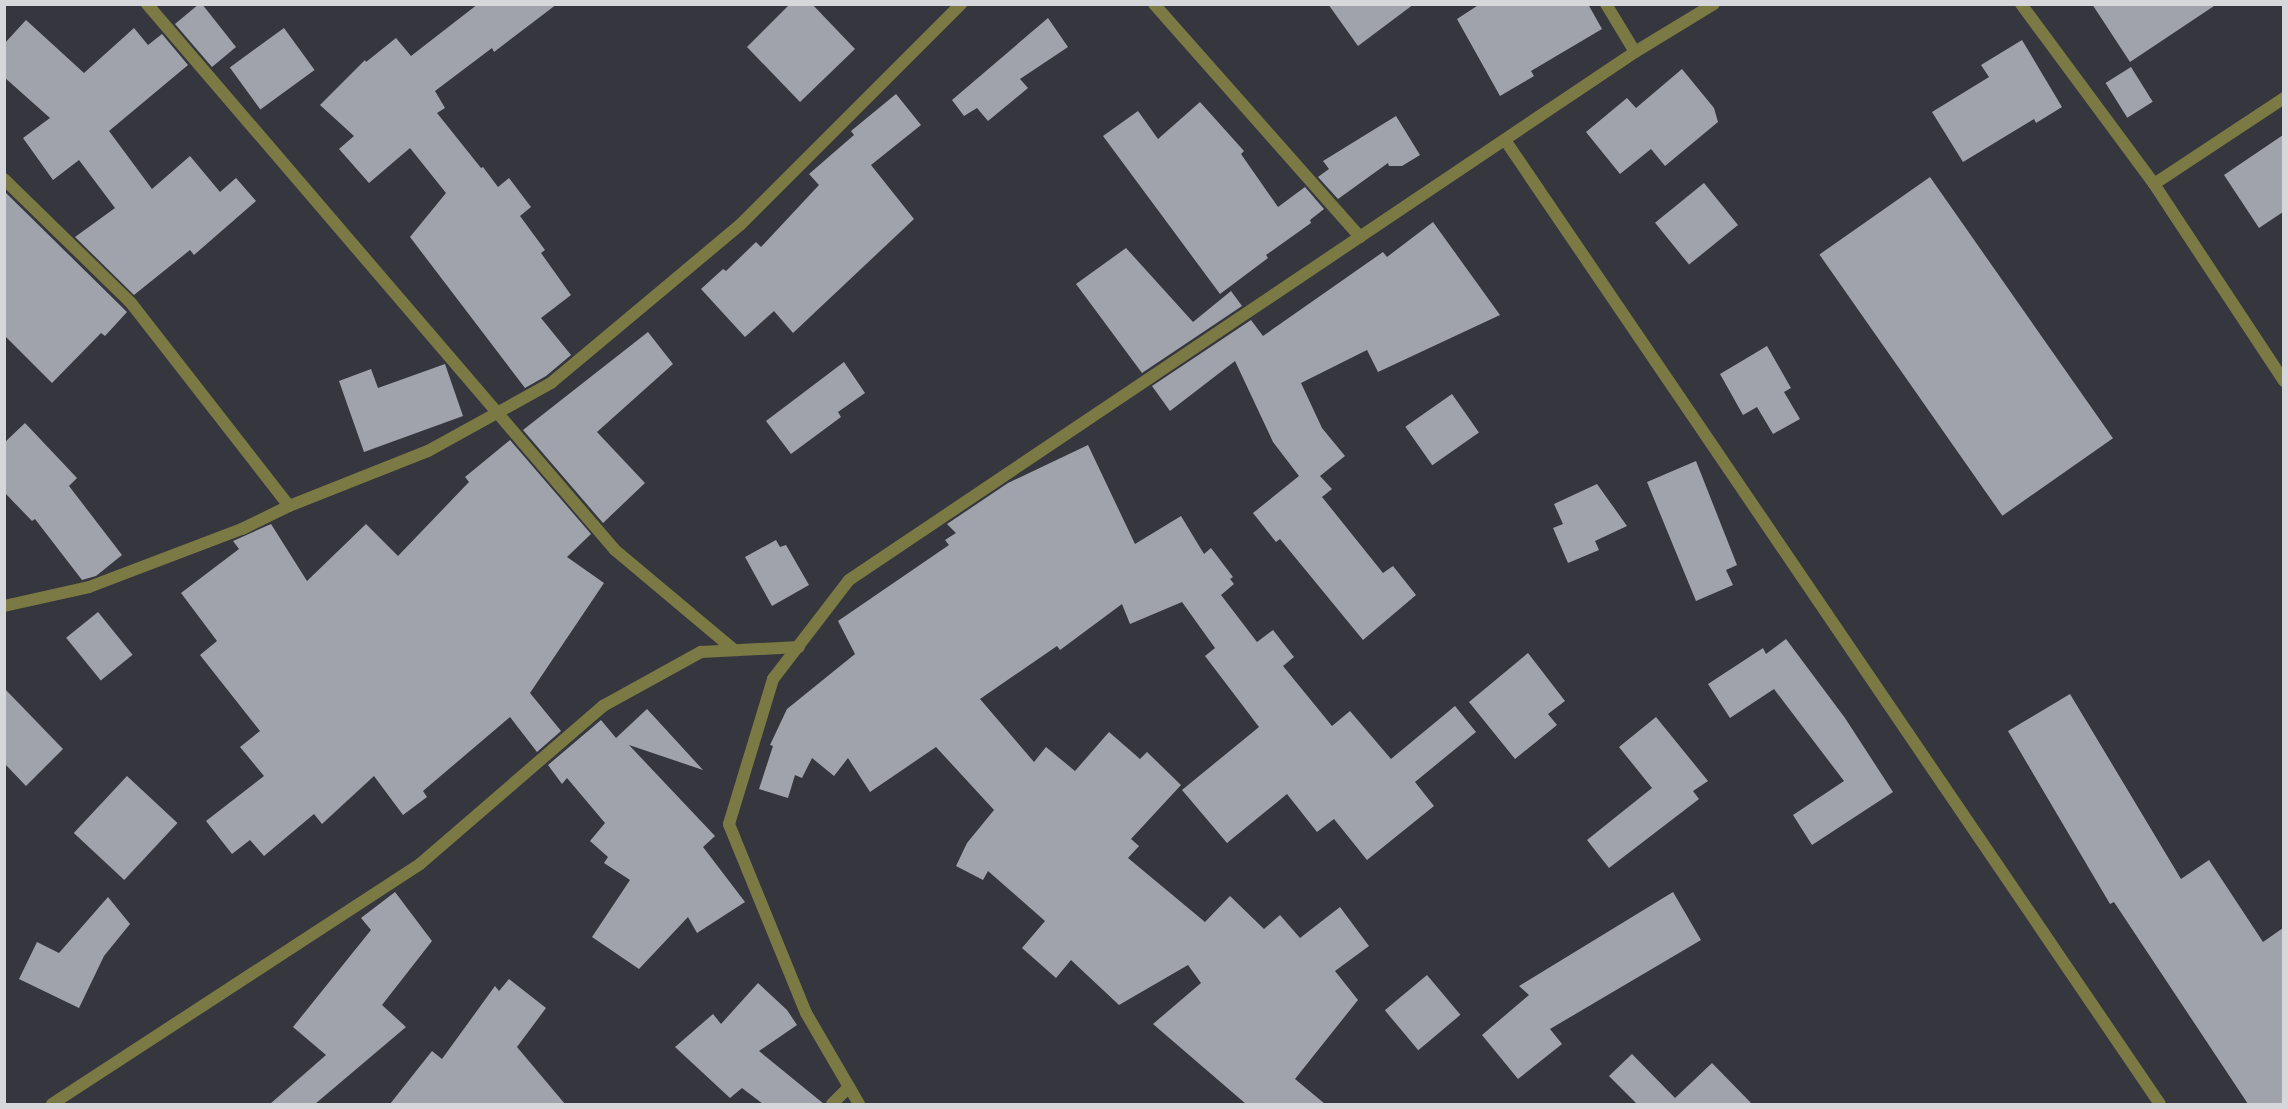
<!DOCTYPE html>
<html>
<head>
<meta charset="utf-8">
<style>
  body { margin:0 }
  #map { position:relative; width:2288px; height:1109px; overflow:hidden; background:#36373e; font-family:Commissioner,sans-serif }
  div>[style] { position:absolute }
  .building>* { inset:0; background:#a0a3ab; transform-origin:0 0 }
  .service>* { height:12px; margin:-6px; padding:0 6px; transform-origin:6px; border-radius:6px; background:#7c7a44 }
  .minor>* { height:12px; margin:-6px; padding:0 6px; transform-origin:6px; border-radius:6px; background:#7c7a44 }
  span { translate:-50% -50%; white-space:nowrap; text-align:center; line-height:1.15; -webkit-text-stroke:6px #1e1f22; paint-order:stroke }
  .frame { position:absolute; inset:0; border:6px solid #d6d7db; pointer-events:none }
</style>
</head>
<body>
<div id="map">
  <div class="building">
    <i style="clip-path:polygon(199px 4px,202px 4px,236px 47px,212px 67px,175px 24px)"></i>
    <i style="clip-path:polygon(478px 4px,557px 4px,494px 52px,492px 48px,435px 91px,445px 108px,437px 113px,481px 168px,483px 167px,498px 187px,509px 178px,531px 207px,520px 216px,545px 250px,541px 253px,571px 295px,541px 318px,571px 355px,546px 376px,525px 388px,410px 237px,446px 193px,410px 148px,369px 183px,339px 149px,354px 136px,320px 105px,365px 60px,366px 62px,396px 38px,411px 56px)"></i>
    <i style="clip-path:polygon(790px 4px,812px 4px,855px 49px,800px 102px,747px 47px)"></i>
    <i style="clip-path:polygon(1328px 4px,1414px 4px,1358px 46px)"></i>
    <i style="clip-path:polygon(1480px 4px,1588px 4px,1602px 29px,1531px 71px,1534px 76px,1500px 96px,1457px 19px)"></i>
    <i style="clip-path:polygon(2092px 4px,2217px 4px,2130px 62px)"></i>
    <i style="clip-path:polygon(1048px 18px,1068px 47px,1020px 79px,1028px 88px,988px 121px,977px 108px,964px 116px,952px 100px)"></i>
    <i style="clip-path:polygon(26px 20px,84px 73px,134px 28px,148px 45px,162px 34px,188px 65px,109px 131px,152px 189px,190px 156px,220px 192px,236px 178px,256px 201px,194px 255px,190px 250px,134px 295px,75px 237px,115px 208px,79px 160px,53px 180px,23px 138px,50px 118px,4px 77px,4px 44px)"></i>
    <i style="left:284px;top:28px;width:52px;height:67px;rotate:54deg"></i>
    <i style="clip-path:polygon(2022px 40px,2062px 107px,2036px 123px,2034px 119px,1963px 162px,1932px 112px,1989px 77px,1981px 65px)"></i>
    <i style="left:2131px;top:67px;width:41px;height:30px;rotate:58deg"></i>
    <i style="clip-path:polygon(1682px 69px,1714px 108px,1718px 122px,1665px 166px,1651px 149px,1620px 174px,1586px 132px,1627px 98px,1636px 108px)"></i>
    <i style="clip-path:polygon(896px 94px,921px 125px,871px 165px,914px 219px,793px 333px,774px 311px,745px 337px,701px 289px,723px 269px,726px 271px,756px 242px,761px 247px,819px 185px,809px 174px,854px 135px,851px 131px)"></i>
    <i style="clip-path:polygon(1200px 102px,1244px 151px,1241px 154px,1278px 207px,1305px 187px,1324px 209px,1310px 220px,1311px 223px,1266px 255px,1268px 258px,1220px 294px,1103px 136px,1138px 111px,1158px 139px)"></i>
    <i style="clip-path:polygon(1396px 116px,1420px 155px,1402px 166px,1389px 166px,1388px 163px,1338px 199px,1318px 177px,1329px 169px,1323px 161px)"></i>
    <i style="clip-path:polygon(2283px 135px,2283px 212px,2259px 228px,2224px 175px)"></i>
    <i style="left:1930px;top:177px;width:319px;height:135px;rotate:55deg"></i>
    <i style="left:1704px;top:183px;width:54px;height:63px;rotate:51deg"></i>
    <i style="clip-path:polygon(4px 191px,127px 312px,105px 336px,101px 333px,52px 383px,4px 335px)"></i>
    <i style="clip-path:polygon(1433px 222px,1500px 315px,1378px 372px,1367px 350px,1301px 383px,1322px 428px,1345px 456px,1320px 476px,1332px 489px,1322px 497px,1383px 573px,1393px 566px,1416px 595px,1363px 640px,1280px 539px,1276px 542px,1253px 513px,1299px 476px,1273px 442px,1235px 361px,1170px 411px,1152px 386px,1251px 320px,1263px 336px,1383px 252px,1387px 257px)"></i>
    <i style="clip-path:polygon(1126px 248px,1193px 322px,1231px 291px,1242px 306px,1142px 373px,1076px 284px)"></i>
    <i style="clip-path:polygon(648px 332px,673px 364px,597px 432px,645px 483px,603px 523px,523px 430px)"></i>
    <i style="clip-path:polygon(1767px 346px,1791px 388px,1784px 392px,1800px 419px,1773px 434px,1757px 407px,1743px 415px,1720px 374px)"></i>
    <i style="clip-path:polygon(844px 362px,865px 393px,838px 412px,841px 417px,791px 454px,766px 421px)"></i>
    <i style="clip-path:polygon(445px 364px,463px 416px,364px 452px,339px 381px,371px 369px,378px 388px)"></i>
    <i style="left:1452px;top:394px;width:47px;height:57px;rotate:55deg"></i>
    <i style="clip-path:polygon(25px 423px,77px 478px,69px 486px,122px 555px,96px 576px,82px 580px,35px 519px,32px 521px,4px 492px,4px 443px)"></i>
    <i style="clip-path:polygon(510px 440px,591px 534px,567px 557px,604px 583px,530px 693px,561px 731px,537px 752px,510px 717px,423px 791px,427px 797px,403px 815px,374px 776px,322px 824px,314px 814px,264px 856px,250px 840px,232px 854px,206px 821px,264px 776px,240px 747px,260px 731px,200px 655px,217px 641px,181px 593px,239px 549px,233px 541px,271px 524px,307px 581px,366px 524px,398px 556px,469px 482px,465px 477px)"></i>
    <i style="clip-path:polygon(1088px 445px,1135px 544px,1181px 516px,1204px 554px,1211px 548px,1233px 577px,1230px 579px,1234px 584px,1221px 595px,1257px 642px,1273px 630px,1294px 657px,1283px 666px,1332px 726px,1350px 711px,1391px 759px,1455px 706px,1476px 732px,1415px 782px,1434px 806px,1367px 860px,1334px 819px,1317px 832px,1287px 794px,1227px 843px,1182px 790px,1259px 727px,1205px 656px,1215px 648px,1182px 602px,1130px 624px,1122px 604px,1060px 650px,1057px 646px,980px 699px,1034px 762px,1046px 747px,1075px 771px,1109px 732px,1140px 759px,1147px 752px,1181px 785px,1131px 839px,1139px 846px,1128px 858px,1205px 922px,1230px 896px,1264px 929px,1280px 915px,1300px 938px,1340px 907px,1369px 946px,1335px 971px,1358px 1000px,1295px 1079px,1325px 1104px,1246px 1104px,1153px 1024px,1201px 983px,1188px 965px,1119px 1005px,1071px 960px,1056px 978px,1022px 948px,1045px 921px,988px 871px,983px 880px,956px 866px,967px 843px,994px 810px,936px 747px,870px 792px,848px 758px,834px 776px,812px 758px,802px 778px,795px 775px,788px 798px,759px 789px,773px 746px,770px 745px,787px 709px,855px 654px,838px 621px,949px 545px,945px 540px,956px 533px,947px 524px,1008px 483px)"></i>
    <i style="clip-path:polygon(1696px 461px,1737px 565px,1726px 570px,1733px 585px,1696px 601px,1647px 482px)"></i>
    <i style="clip-path:polygon(1597px 484px,1627px 526px,1595px 541px,1599px 550px,1568px 563px,1553px 528px,1563px 524px,1554px 504px)"></i>
    <i style="clip-path:polygon(776px 540px,780px 547px,786px 545px,809px 585px,772px 606px,745px 557px)"></i>
    <i style="left:98px;top:612px;width:55px;height:41px;rotate:51deg"></i>
    <i style="clip-path:polygon(1786px 639px,1845px 718px,1893px 792px,1812px 845px,1793px 815px,1844px 781px,1774px 689px,1730px 718px,1708px 684px,1763px 648px,1766px 654px)"></i>
    <i style="clip-path:polygon(1528px 653px,1565px 701px,1548px 714px,1557px 725px,1515px 759px,1469px 702px)"></i>
    <i style="clip-path:polygon(4px 688px,63px 749px,26px 786px,4px 763px)"></i>
    <i style="clip-path:polygon(2070px 694px,2181px 879px,2209px 860px,2263px 942px,2283px 928px,2283px 1104px,2248px 1104px,2114px 902px,2110px 904px,2008px 731px)"></i>
    <i style="clip-path:polygon(647px 709px,703px 770px,629px 745px,715px 836px,703px 847px,745px 902px,697px 933px,688px 917px,639px 969px,592px 937px,630px 880px,604px 863px,608px 857px,590px 841px,605px 823px,567px 778px,562px 784px,548px 765px,601px 720px,616px 738px)"></i>
    <i style="clip-path:polygon(1656px 717px,1708px 781px,1693px 791px,1699px 799px,1609px 868px,1587px 840px,1652px 788px,1619px 747px)"></i>
    <i style="left:127px;top:776px;width:69px;height:78px;rotate:43deg"></i>
    <i style="clip-path:polygon(395px 892px,432px 941px,382px 1005px,406px 1027px,315px 1104px,270px 1104px,326px 1055px,293px 1027px,371px 930px,361px 918px)"></i>
    <i style="clip-path:polygon(1673px 892px,1701px 940px,1550px 1029px,1562px 1044px,1518px 1079px,1482px 1035px,1529px 995px,1519px 986px)"></i>
    <i style="clip-path:polygon(108px 897px,130px 924px,104px 956px,79px 1008px,19px 979px,37px 942px,59px 953px)"></i>
    <i style="left:1427px;top:975px;width:52px;height:55px;rotate:50deg"></i>
    <i style="clip-path:polygon(509px 979px,546px 1008px,517px 1047px,565px 1104px,390px 1104px,432px 1051px,442px 1059px,495px 986px,499px 991px)"></i>
    <i style="clip-path:polygon(758px 983px,787px 1010px,797px 1025px,759px 1051px,824px 1104px,763px 1104px,742px 1088px,730px 1098px,675px 1047px,713px 1014px,721px 1024px)"></i>
    <i style="clip-path:polygon(1632px 1054px,1675px 1098px,1712px 1063px,1752px 1104px,1637px 1104px,1609px 1076px)"></i>
  </div>
  <div class="service">
    <i style="left:2021px;top:4px;width:224px;rotate:53.5deg"></i>
    <i style="left:2154px;top:184px;width:236px;rotate:56.6deg"></i>
    <i style="left:2154px;top:184px;width:156px;rotate:-33.5deg"></i>
  </div>
  <div class="minor">
    <i style="left:147px;top:4px;width:719px;rotate:49.4deg"></i>
    <i style="left:615px;top:550px;width:155px;rotate:40deg"></i>
    <i style="left:1154px;top:4px;width:311px;rotate:48.5deg"></i>
    <i style="left:1606px;top:4px;width:56px;rotate:58.9deg"></i>
    <i style="left:1505px;top:140px;width:1165px;rotate:55.81deg"></i>
    <i style="left:4px;top:179px;width:177px;rotate:44.3deg"></i>
    <i style="left:131px;top:303px;width:257px;rotate:52.1deg"></i>
    <i style="left:4px;top:606px;width:87px;rotate:-12.6deg"></i>
    <i style="left:89px;top:587px;width:164px;rotate:-20.8deg"></i>
    <i style="left:242px;top:529px;width:52px;rotate:-26.1deg"></i>
    <i style="left:289px;top:506px;width:149px;rotate:-21.6deg"></i>
    <i style="left:428px;top:451px;width:141px;rotate:-28.9deg"></i>
    <i style="left:551px;top:383px;width:246px;rotate:-39.9deg"></i>
    <i style="left:740px;top:225px;width:313px;rotate:-45deg"></i>
    <i style="left:52px;top:1104px;width:439px;rotate:-33.1deg"></i>
    <i style="left:420px;top:864px;width:242px;rotate:-40.8deg"></i>
    <i style="left:603px;top:706px;width:112px;rotate:-28.9deg"></i>
    <i style="left:701px;top:652px;width:98px;rotate:-2.9deg"></i>
    <i style="left:832px;top:1104px;width:24px;rotate:-45deg"></i>
    <i style="left:859px;top:1104px;width:105px;rotate:-120.2deg"></i>
    <i style="left:806px;top:1013px;width:204px;rotate:-112.2deg"></i>
    <i style="left:729px;top:824px;width:152px;rotate:-73.1deg"></i>
    <i style="left:773px;top:679px;width:125px;rotate:-52.5deg"></i>
    <i style="left:849px;top:580px;width:947px;rotate:-33.89deg"></i>
    <i style="left:1635px;top:52px;width:92px;rotate:-31.3deg"></i>
  </div>
  <div class="frame"></div>
</div>
</body>
</html>
